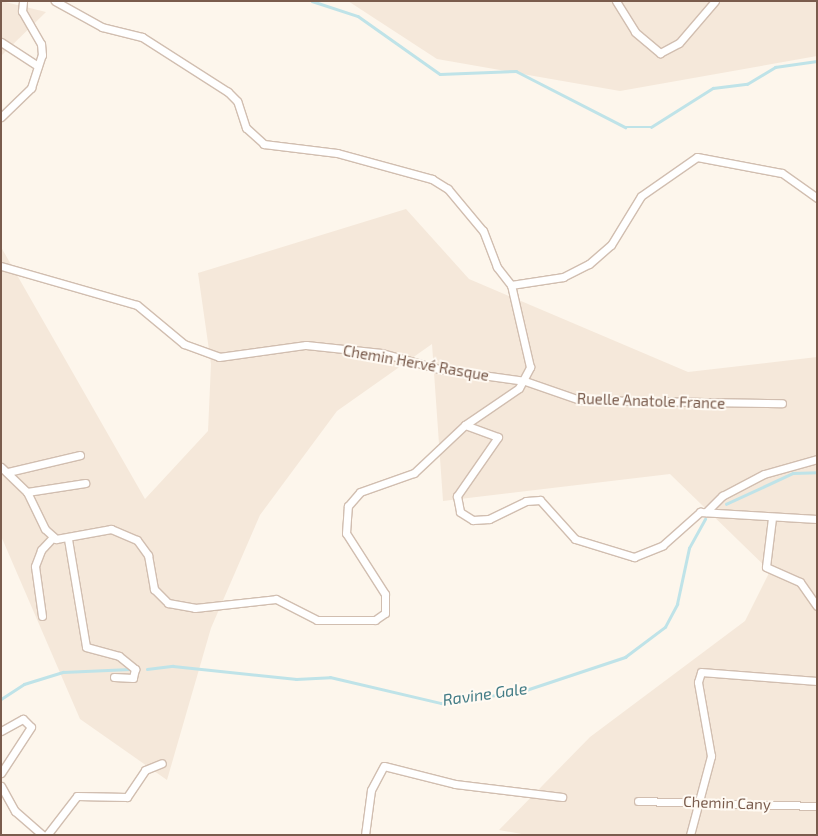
<!DOCTYPE html>
<html>
<head>
<meta charset="utf-8">
<style>
  body { margin:0 }
  #map { position:relative; width:818px; height:836px; overflow:hidden; background:#fdf6ec; font-family:"Exo 2",sans-serif }
  div>[style] { position:absolute }
  .residential>* { inset:0; background:#f5e8da }
  .stream>* { height:2.5px; margin:-1.25px; padding:0 1.25px; transform-origin:1.25px; border-radius:1.25px; background:#bfe3e8 }
  .roads { filter:drop-shadow(1px 0 #d1beb0) drop-shadow(-1px 0 #d1beb0) drop-shadow(0 1px #d1beb0) drop-shadow(0 -1px #d1beb0) }
  .minor>* { height:7px; margin:-3.5px; padding:0 3.5px; transform-origin:3.5px; border-radius:3.5px; background:#fff }
  span { translate:-50% -50%; white-space:nowrap; text-align:center; line-height:1.15; -webkit-text-stroke:4px #fffaf3; paint-order:stroke }
  .street-label { font-size:15px; color:#7a5c4d }
  .water-label { font-size:16px; color:#437c86; font-style:italic }
  .frame { position:absolute; inset:0; border:2px solid #7a5c4d; pointer-events:none }
</style>
</head>
<body>
<div id="map">
  <div class="residential">
    <i style="clip-path:polygon(1px 1px,46px 12px,1px 56px)"></i>
    <i style="clip-path:polygon(348px 1px,817px 1px,817px 56px,620px 91px,437px 59px)"></i>
    <i style="clip-path:polygon(406px 209px,469px 279px,688px 372px,817px 357px,817px 835px,527px 835px,499px 830px,590px 737px,745px 621px,770px 571px,670px 474px,443px 501px,432px 344px,337px 411px,260px 515px,211px 628px,167px 780px,80px 719px,1px 536px,1px 247px,145px 499px,208px 431px,211px 364px,198px 273px)"></i>
  </div>
  <div class="stream">
    <i style="left:312px;top:1px;width:48px;rotate:18.1deg"></i>
    <i style="left:358px;top:16px;width:100px;rotate:35.3deg"></i>
    <i style="left:440px;top:74px;width:76px;rotate:-2.3deg"></i>
    <i style="left:516px;top:71px;width:123px;rotate:27.2deg"></i>
    <i style="left:625px;top:127px;width:26px"></i>
    <i style="left:651px;top:127px;width:73px;rotate:-32.2deg"></i>
    <i style="left:713px;top:88px;width:34px;rotate:-7deg"></i>
    <i style="left:747px;top:84px;width:33px;rotate:-31deg"></i>
    <i style="left:775px;top:67px;width:42px;rotate:-8.1deg"></i>
    <i style="left:726px;top:504px;width:74px;rotate:-24.8deg"></i>
    <i style="left:793px;top:473px;width:24px;rotate:-2deg"></i>
    <i style="left:147px;top:669px;width:26px;rotate:-7deg"></i>
    <i style="left:173px;top:666px;width:124px;rotate:6deg"></i>
    <i style="left:296px;top:679px;width:34px;rotate:-3deg"></i>
    <i style="left:330px;top:677px;width:114px;rotate:13.2deg"></i>
    <i style="left:441px;top:703px;width:83px;rotate:-8.3deg"></i>
    <i style="left:523px;top:691px;width:108px;rotate:-18.4deg"></i>
    <i style="left:625px;top:657px;width:50px;rotate:-36.9deg"></i>
    <i style="left:665px;top:627px;width:26px;rotate:-62deg"></i>
    <i style="left:677px;top:604px;width:57px;rotate:-77.9deg"></i>
    <i style="left:689px;top:548px;width:33px;rotate:-61deg"></i>
    <i style="left:1px;top:699px;width:27px;rotate:-33deg"></i>
    <i style="left:24px;top:684px;width:41px;rotate:-17.1deg"></i>
    <i style="left:63px;top:672px;width:67px;rotate:-2.6deg"></i>
  </div>
  <div class="roads">
    <div class="minor">
      <i style="left:616px;top:1px;width:36px;rotate:58deg"></i>
      <i style="left:635px;top:32px;width:33px;rotate:40deg"></i>
      <i style="left:660px;top:53px;width:21px;rotate:-28deg"></i>
      <i style="left:679px;top:43px;width:55px;rotate:-49.4deg"></i>
      <i style="left:1px;top:42px;width:44px;rotate:33deg"></i>
      <i style="left:1px;top:117px;width:42px;rotate:-44deg"></i>
      <i style="left:31px;top:88px;width:35px;rotate:-72deg"></i>
      <i style="left:42px;top:55px;width:11px;rotate:-95deg"></i>
      <i style="left:41px;top:44px;width:38px;rotate:-120deg"></i>
      <i style="left:22px;top:11px;width:10px;rotate:-84deg"></i>
      <i style="left:1px;top:266px;width:141px;rotate:16deg"></i>
      <i style="left:137px;top:305px;width:61px;rotate:39.7deg"></i>
      <i style="left:184px;top:344px;width:37px;rotate:20deg"></i>
      <i style="left:219px;top:357px;width:88px;rotate:-7.9deg"></i>
      <i style="left:306px;top:345px;width:76px;rotate:6deg"></i>
      <i style="left:382px;top:353px;width:59px;rotate:15.7deg"></i>
      <i style="left:439px;top:369px;width:87px;rotate:7.9deg"></i>
      <i style="left:525px;top:381px;width:58px;rotate:19.1deg"></i>
      <i style="left:580px;top:400px;width:202px;rotate:0.9deg"></i>
      <i style="left:511px;top:285px;width:53px;rotate:-8.7deg"></i>
      <i style="left:563px;top:277px;width:29px;rotate:-27deg"></i>
      <i style="left:589px;top:264px;width:29px;rotate:-41deg"></i>
      <i style="left:611px;top:245px;width:57px;rotate:-58.5deg"></i>
      <i style="left:641px;top:196px;width:68px;rotate:-34.9deg"></i>
      <i style="left:697px;top:157px;width:86px;rotate:10.7deg"></i>
      <i style="left:782px;top:173px;width:43px;rotate:35.5deg"></i>
      <i style="left:465px;top:425px;width:35px;rotate:20deg"></i>
      <i style="left:498px;top:437px;width:72px;rotate:124.8deg"></i>
      <i style="left:457px;top:496px;width:16px;rotate:79deg"></i>
      <i style="left:460px;top:512px;width:15px;rotate:32deg"></i>
      <i style="left:473px;top:520px;width:16px;rotate:-4deg"></i>
      <i style="left:489px;top:519px;width:41px;rotate:-25.9deg"></i>
      <i style="left:526px;top:501px;width:14px;rotate:-4deg"></i>
      <i style="left:540px;top:500px;width:52px;rotate:48.1deg"></i>
      <i style="left:575px;top:539px;width:62px;rotate:17deg"></i>
      <i style="left:634px;top:557px;width:31px;rotate:-22deg"></i>
      <i style="left:663px;top:545px;width:50px;rotate:-41.7deg"></i>
      <i style="left:700px;top:512px;width:117px;rotate:3.4deg"></i>
      <i style="left:1px;top:467px;width:36px;rotate:44deg"></i>
      <i style="left:27px;top:492px;width:41px;rotate:64.1deg"></i>
      <i style="left:45px;top:529px;width:15px;rotate:42deg"></i>
      <i style="left:56px;top:539px;width:56px;rotate:-10.3deg"></i>
      <i style="left:111px;top:529px;width:28px;rotate:23deg"></i>
      <i style="left:137px;top:540px;width:19px;rotate:54deg"></i>
      <i style="left:148px;top:555px;width:35px;rotate:80deg"></i>
      <i style="left:154px;top:589px;width:20px;rotate:45deg"></i>
      <i style="left:168px;top:603px;width:27px;rotate:10deg"></i>
      <i style="left:195px;top:608px;width:81px;rotate:-6.3deg"></i>
      <i style="left:276px;top:599px;width:46px;rotate:27.1deg"></i>
      <i style="left:317px;top:620px;width:58px"></i>
      <i style="left:375px;top:620px;width:12px;rotate:-35deg"></i>
      <i style="left:385px;top:613px;width:19px;rotate:-90deg"></i>
      <i style="left:385px;top:594px;width:72px;rotate:-122.6deg"></i>
      <i style="left:346px;top:533px;width:27px;rotate:-86deg"></i>
      <i style="left:348px;top:506px;width:18px;rotate:-49deg"></i>
      <i style="left:360px;top:492px;width:57px;rotate:-19.4deg"></i>
      <i style="left:414px;top:473px;width:70px;rotate:-43.3deg"></i>
      <i style="left:465px;top:425px;width:65px;rotate:-34.4deg"></i>
      <i style="left:519px;top:388px;width:24px;rotate:-62deg"></i>
      <i style="left:530px;top:367px;width:84px;rotate:-103deg"></i>
      <i style="left:511px;top:285px;width:23px;rotate:-128deg"></i>
      <i style="left:497px;top:267px;width:39px;rotate:-111deg"></i>
      <i style="left:483px;top:231px;width:55px;rotate:-129.8deg"></i>
      <i style="left:448px;top:189px;width:19px;rotate:-148deg"></i>
      <i style="left:432px;top:179px;width:98px;rotate:-164.7deg"></i>
      <i style="left:337px;top:153px;width:74px;rotate:-173deg"></i>
      <i style="left:264px;top:144px;width:24px;rotate:-138deg"></i>
      <i style="left:246px;top:128px;width:28px;rotate:-108deg"></i>
      <i style="left:237px;top:101px;width:13px;rotate:-135deg"></i>
      <i style="left:228px;top:92px;width:102px;rotate:-147.4deg"></i>
      <i style="left:142px;top:37px;width:41px;rotate:-166deg"></i>
      <i style="left:102px;top:27px;width:54px;rotate:-151deg"></i>
      <i style="left:8px;top:472px;width:74px;rotate:-13.3deg"></i>
      <i style="left:27px;top:492px;width:59px;rotate:-8.8deg"></i>
      <i style="left:706px;top:512px;width:23px;rotate:-45deg"></i>
      <i style="left:722px;top:496px;width:47px;rotate:-27.6deg"></i>
      <i style="left:764px;top:474px;width:55px;rotate:-15.8deg"></i>
      <i style="left:772px;top:518px;width:49px;rotate:97deg"></i>
      <i style="left:766px;top:567px;width:37px;rotate:24deg"></i>
      <i style="left:800px;top:582px;width:29px;rotate:55deg"></i>
      <i style="left:68px;top:539px;width:109px;rotate:80.5deg"></i>
      <i style="left:86px;top:647px;width:34px;rotate:15deg"></i>
      <i style="left:119px;top:656px;width:21px;rotate:39deg"></i>
      <i style="left:135px;top:669px;width:9px;rotate:103deg"></i>
      <i style="left:133px;top:678px;width:19px;rotate:-177deg"></i>
      <i style="left:42px;top:616px;width:50px;rotate:-98deg"></i>
      <i style="left:35px;top:566px;width:17px;rotate:-69deg"></i>
      <i style="left:41px;top:550px;width:18px;rotate:-47deg"></i>
      <i style="left:1px;top:731px;width:25px;rotate:-29deg"></i>
      <i style="left:23px;top:719px;width:11px;rotate:45deg"></i>
      <i style="left:31px;top:727px;width:55px;rotate:123.1deg"></i>
      <i style="left:1px;top:786px;width:29px;rotate:61deg"></i>
      <i style="left:15px;top:811px;width:37px;rotate:41deg"></i>
      <i style="left:638px;top:801px;width:179px;rotate:1.6deg"></i>
      <i style="left:47px;top:835px;width:49px;rotate:-52.4deg"></i>
      <i style="left:77px;top:796px;width:50px;rotate:1.1deg"></i>
      <i style="left:127px;top:797px;width:32px;rotate:-56deg"></i>
      <i style="left:145px;top:770px;width:18px;rotate:-22deg"></i>
      <i style="left:365px;top:835px;width:45px;rotate:-82.4deg"></i>
      <i style="left:371px;top:790px;width:27px;rotate:-62deg"></i>
      <i style="left:384px;top:766px;width:73px;rotate:14.2deg"></i>
      <i style="left:455px;top:784px;width:108px;rotate:6.9deg"></i>
      <i style="left:690px;top:835px;width:82px;rotate:-75.1deg"></i>
      <i style="left:711px;top:756px;width:75px;rotate:-100deg"></i>
      <i style="left:698px;top:682px;width:10px;rotate:-73deg"></i>
      <i style="left:701px;top:672px;width:116px;rotate:4.4deg"></i>
    </div>
  </div>
  <div class="street-label">
    <span style="left:416px;top:363px;rotate:10deg">Chemin Hervé Rasque</span>
    <span style="left:651px;top:401px;rotate:2deg">Ruelle Anatole France</span>
    <span style="left:727px;top:803px;rotate:2deg">Chemin Cany</span>
  </div>
  <div class="water-label">
    <span style="left:485px;top:694px;rotate:-8deg">Ravine Gale</span>
  </div>
  <div class="frame"></div>
</div>
</body>
</html>
